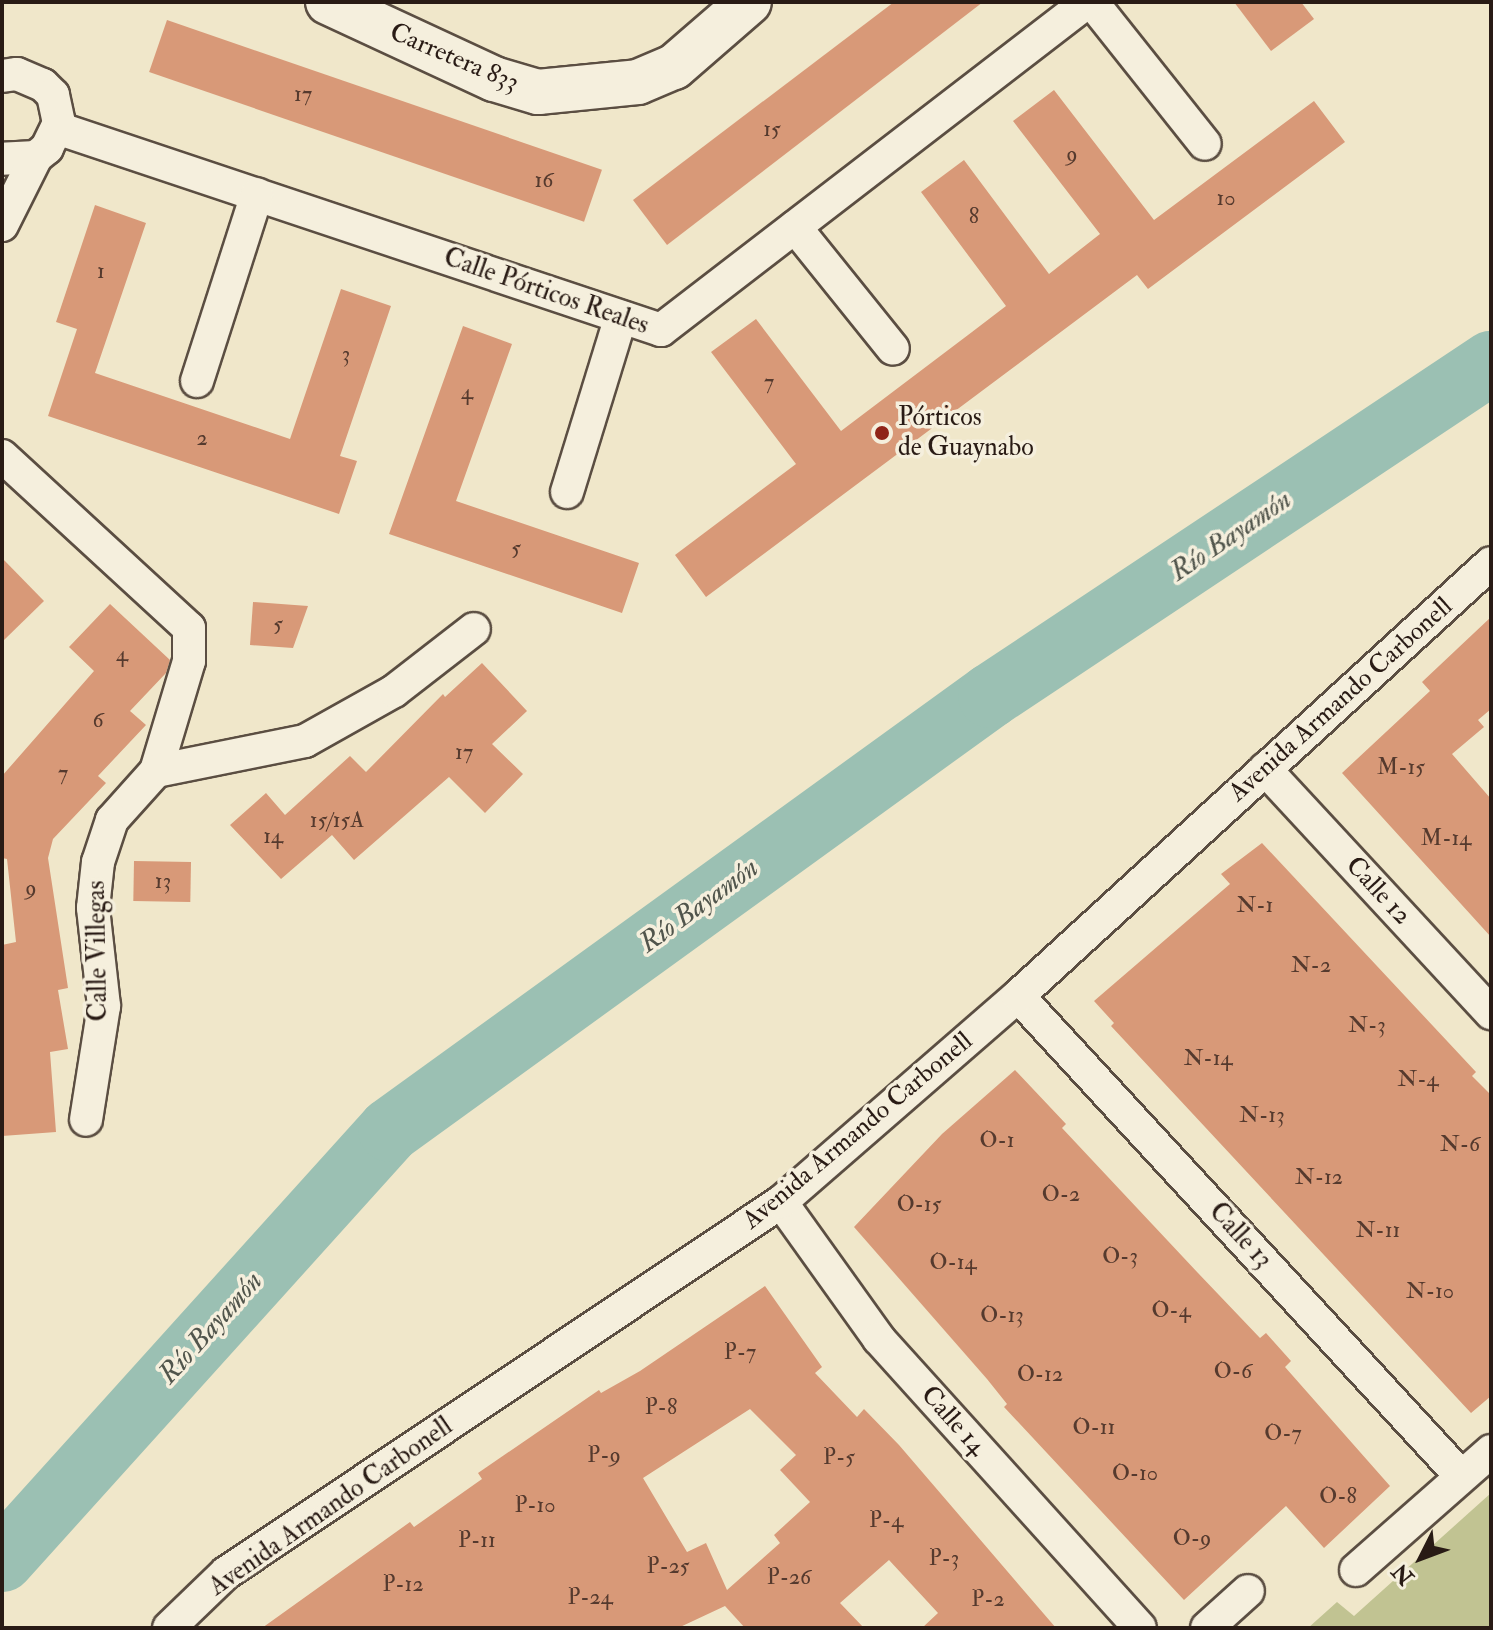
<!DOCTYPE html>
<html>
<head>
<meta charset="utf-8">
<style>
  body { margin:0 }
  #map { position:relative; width:1493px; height:1630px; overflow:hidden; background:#f0e7ca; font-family:"IM FELL Double Pica",serif }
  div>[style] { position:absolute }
  .green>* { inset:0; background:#c1c392 }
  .river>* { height:64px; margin:-32px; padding:0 32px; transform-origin:32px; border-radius:32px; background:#9bc0b3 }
  .building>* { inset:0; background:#d89978; transform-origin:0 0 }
  .roads { filter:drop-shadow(2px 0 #5b4e42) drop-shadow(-2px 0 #5b4e42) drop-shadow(0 2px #5b4e42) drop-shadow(0 -2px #5b4e42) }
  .street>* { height:32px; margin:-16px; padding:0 16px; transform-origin:16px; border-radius:16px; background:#f5efdd }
  .secondary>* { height:44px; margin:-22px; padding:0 22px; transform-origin:22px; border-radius:22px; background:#f5efdd }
  .dots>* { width:22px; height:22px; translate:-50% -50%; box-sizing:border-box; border:4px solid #f5efdd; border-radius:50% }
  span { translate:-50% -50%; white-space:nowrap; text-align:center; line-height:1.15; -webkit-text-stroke:7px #f5efdd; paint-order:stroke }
  .number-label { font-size:22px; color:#553a2e }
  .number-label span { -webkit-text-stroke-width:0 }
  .street-label { font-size:26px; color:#291b15 }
  .poi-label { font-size:26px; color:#291b15 }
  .left { translate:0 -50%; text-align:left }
  .water-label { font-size:28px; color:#51554c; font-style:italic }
  .frame { position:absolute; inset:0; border:4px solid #291b15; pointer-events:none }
  .north { position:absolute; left:1381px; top:1518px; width:80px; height:80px; -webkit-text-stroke:6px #f5efdd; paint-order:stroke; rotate:228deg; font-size:22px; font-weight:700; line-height:32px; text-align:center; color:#291b15 }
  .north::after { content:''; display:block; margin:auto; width:28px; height:36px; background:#291b15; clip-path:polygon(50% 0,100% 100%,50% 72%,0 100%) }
</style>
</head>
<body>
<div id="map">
  <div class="green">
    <i style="clip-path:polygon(1491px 1493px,1491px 1628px,1308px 1628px,1337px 1602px,1354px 1616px)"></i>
  </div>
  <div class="river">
    <i style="left:2px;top:1560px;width:579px;rotate:-47.94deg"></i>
    <i style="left:390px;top:1130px;width:741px;rotate:-35.88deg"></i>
    <i style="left:990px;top:696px;width:602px;rotate:-33.61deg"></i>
  </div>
  <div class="building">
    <i style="clip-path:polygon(894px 2px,983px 2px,667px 245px,633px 200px)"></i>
    <i style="clip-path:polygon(1234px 2px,1301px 2px,1314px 19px,1271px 51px)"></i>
    <i style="left:167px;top:20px;width:460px;height:55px;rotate:19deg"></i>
    <i style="clip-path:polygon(1054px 90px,1154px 220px,1314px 101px,1345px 142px,1148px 289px,1137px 275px,706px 597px,675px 555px,796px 464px,711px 352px,756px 319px,841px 431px,972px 332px,1006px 306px,921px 192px,964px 160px,1049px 274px,1100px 234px,1013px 121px)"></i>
    <i style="clip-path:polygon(95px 205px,146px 223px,95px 373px,290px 439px,341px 289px,391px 306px,340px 456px,357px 461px,339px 514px,48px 416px,77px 329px,56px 322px)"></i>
    <i style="clip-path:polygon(463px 326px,512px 344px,456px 501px,639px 563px,622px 613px,389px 534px)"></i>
    <i style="clip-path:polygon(2px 558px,44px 601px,2px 642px)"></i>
    <i style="clip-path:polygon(253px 602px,308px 606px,293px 648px,250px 645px)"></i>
    <i style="clip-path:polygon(110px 604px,170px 660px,166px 673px,130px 711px,146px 725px,98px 776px,106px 783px,53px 839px,48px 858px,68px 988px,58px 990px,68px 1049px,50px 1052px,56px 1132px,2px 1136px,2px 945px,16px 942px,7px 859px,2px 858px,2px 776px,94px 671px,69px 647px)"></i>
    <i style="clip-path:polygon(1491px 617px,1491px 709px,1478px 720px,1484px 727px,1452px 754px,1491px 799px,1491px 937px,1342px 773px,1430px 691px,1422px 682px)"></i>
    <i style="clip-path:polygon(482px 663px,527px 711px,492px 744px,523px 774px,485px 813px,449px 777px,354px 860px,332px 835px,281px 879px,230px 825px,266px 793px,285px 815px,350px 756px,366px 772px,443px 694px,445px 697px)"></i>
    <i style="clip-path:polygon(1262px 843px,1476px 1072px,1472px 1076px,1491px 1095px,1491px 1396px,1471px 1413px,1111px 1026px,1114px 1023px,1094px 1001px,1230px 884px,1221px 874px)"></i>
    <i style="left:134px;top:861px;width:57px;height:40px;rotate:1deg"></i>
    <i style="clip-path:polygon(1015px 1070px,1066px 1124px,1062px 1128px,1198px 1273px,1260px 1338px,1266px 1333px,1291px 1361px,1285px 1367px,1390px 1486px,1324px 1548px,1286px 1506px,1184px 1600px,1004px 1407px,1007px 1404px,987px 1379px,854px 1227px,942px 1134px)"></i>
    <i style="clip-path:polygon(evenodd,765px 1286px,822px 1367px,815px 1373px,857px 1417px,864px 1409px,899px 1445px,1056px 1628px,922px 1628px,938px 1613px,889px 1560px,840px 1603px,864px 1628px,745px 1628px,725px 1606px,678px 1628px,262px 1628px,410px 1522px,414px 1527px,482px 1479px,478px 1473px,599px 1390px,601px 1393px,640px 1371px,765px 1286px,750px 1409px,796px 1455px,780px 1470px,810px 1502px,774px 1535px,780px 1543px,727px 1590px,706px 1543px,687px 1552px,643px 1478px,750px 1409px)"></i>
  </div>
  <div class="roads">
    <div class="street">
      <i style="left:1092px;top:2px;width:181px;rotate:51.5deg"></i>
      <i style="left:2px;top:76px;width:15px;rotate:-8deg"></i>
      <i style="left:17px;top:74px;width:28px;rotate:23deg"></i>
      <i style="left:43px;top:85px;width:14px;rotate:45deg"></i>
      <i style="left:53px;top:95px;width:29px;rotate:78deg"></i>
      <i style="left:59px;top:123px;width:28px;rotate:116deg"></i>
      <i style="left:47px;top:148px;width:14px;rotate:141deg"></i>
      <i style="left:36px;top:157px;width:34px;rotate:177deg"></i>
      <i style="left:57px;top:128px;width:637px;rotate:18.49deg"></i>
      <i style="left:661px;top:330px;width:538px;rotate:-37.59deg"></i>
      <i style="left:2px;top:225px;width:76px;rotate:-63.4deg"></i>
      <i style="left:795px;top:227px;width:156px;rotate:51.2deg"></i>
      <i style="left:197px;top:381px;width:196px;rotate:-72.2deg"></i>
      <i style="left:2px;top:456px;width:254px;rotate:42.6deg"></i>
      <i style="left:189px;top:628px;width:33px;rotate:90deg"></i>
      <i style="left:189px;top:661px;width:115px;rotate:106.7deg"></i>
      <i style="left:156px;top:771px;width:66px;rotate:131.9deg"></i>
      <i style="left:112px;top:820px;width:44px;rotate:108.4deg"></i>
      <i style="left:98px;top:862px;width:46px;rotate:96.2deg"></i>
      <i style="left:93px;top:908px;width:99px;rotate:83.6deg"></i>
      <i style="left:104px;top:1006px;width:115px;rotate:99deg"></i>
      <i style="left:567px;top:492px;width:183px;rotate:-72.9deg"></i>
      <i style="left:1265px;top:769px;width:333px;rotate:47.2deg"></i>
      <i style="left:156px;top:771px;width:152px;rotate:-11.4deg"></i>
      <i style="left:305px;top:741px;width:102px;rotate:-29.3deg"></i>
      <i style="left:394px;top:691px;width:101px;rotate:-37.8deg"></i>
      <i style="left:1018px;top:996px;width:653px;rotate:47.3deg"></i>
      <i style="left:781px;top:1202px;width:168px;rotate:54.4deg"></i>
      <i style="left:879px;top:1339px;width:389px;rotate:47.9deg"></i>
      <i style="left:1356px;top:1570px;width:180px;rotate:-41.4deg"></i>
      <i style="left:169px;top:1628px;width:79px;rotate:-44deg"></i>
      <i style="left:226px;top:1573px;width:668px;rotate:-33.76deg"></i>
      <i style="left:781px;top:1202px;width:314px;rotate:-41deg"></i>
      <i style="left:1018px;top:996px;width:641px;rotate:-42.47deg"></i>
      <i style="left:1207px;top:1628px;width:55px;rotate:-42.1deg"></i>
    </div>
    <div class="secondary">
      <i style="left:328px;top:2px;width:183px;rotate:24.9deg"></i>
      <i style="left:494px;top:79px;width:46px;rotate:16.5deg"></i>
      <i style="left:538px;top:92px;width:100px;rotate:-5.7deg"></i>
      <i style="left:638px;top:82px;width:39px;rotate:-23deg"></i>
      <i style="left:674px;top:67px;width:99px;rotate:-40.9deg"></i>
    </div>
  </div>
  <div class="dots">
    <i style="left:882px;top:433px;background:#8f2418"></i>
  </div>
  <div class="number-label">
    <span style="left:303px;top:95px">17</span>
    <span style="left:772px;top:130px">15</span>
    <span style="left:1072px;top:155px">9</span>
    <span style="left:544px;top:181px">16</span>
    <span style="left:1226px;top:199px">10</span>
    <span style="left:974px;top:217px">8</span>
    <span style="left:101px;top:272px">1</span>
    <span style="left:346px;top:355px">3</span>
    <span style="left:769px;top:383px">7</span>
    <span style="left:467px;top:393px">4</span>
    <span style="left:202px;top:439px">2</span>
    <span style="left:516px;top:549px">5</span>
    <span style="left:278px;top:625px">5</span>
    <span style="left:122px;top:655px">4</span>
    <span style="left:98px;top:721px">6</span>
    <span style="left:464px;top:753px">17</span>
    <span style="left:1401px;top:768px">M-15</span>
    <span style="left:63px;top:774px">7</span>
    <span style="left:337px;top:821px">15/15A</span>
    <span style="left:273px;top:837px">14</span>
    <span style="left:1446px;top:839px">M-14</span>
    <span style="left:163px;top:882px">13</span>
    <span style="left:31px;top:889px">9</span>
    <span style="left:1255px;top:906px">N-1</span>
    <span style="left:1311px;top:966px">N-2</span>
    <span style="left:1367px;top:1026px">N-3</span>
    <span style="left:1208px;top:1059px">N-14</span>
    <span style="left:1418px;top:1080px">N-4</span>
    <span style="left:1262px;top:1116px">N-13</span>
    <span style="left:997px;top:1141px">O-1</span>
    <span style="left:1460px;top:1145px">N-6</span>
    <span style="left:1319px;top:1178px">N-12</span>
    <span style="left:1061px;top:1195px">O-2</span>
    <span style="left:919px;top:1205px">O-15</span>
    <span style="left:1378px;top:1231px">N-11</span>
    <span style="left:1120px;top:1257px">O-3</span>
    <span style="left:953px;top:1263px">O-14</span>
    <span style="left:1430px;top:1292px">N-10</span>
    <span style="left:1171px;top:1311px">O-4</span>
    <span style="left:1002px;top:1316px">O-13</span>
    <span style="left:740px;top:1353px">P-7</span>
    <span style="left:1233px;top:1372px">O-6</span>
    <span style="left:1040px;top:1375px">O-12</span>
    <span style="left:661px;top:1408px">P-8</span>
    <span style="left:1094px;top:1428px">O-11</span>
    <span style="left:1283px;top:1434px">O-7</span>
    <span style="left:604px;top:1456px">P-9</span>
    <span style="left:839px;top:1458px">P-5</span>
    <span style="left:1135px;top:1474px">O-10</span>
    <span style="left:1338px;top:1497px">O-8</span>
    <span style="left:535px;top:1506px">P-10</span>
    <span style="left:886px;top:1521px">P-4</span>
    <span style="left:1192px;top:1539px">O-9</span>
    <span style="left:477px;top:1541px">P-11</span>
    <span style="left:944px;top:1559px">P-3</span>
    <span style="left:668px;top:1567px">P-25</span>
    <span style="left:789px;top:1578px">P-26</span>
    <span style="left:403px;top:1585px">P-12</span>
    <span style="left:590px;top:1598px">P-24</span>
    <span style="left:988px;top:1600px">P-2</span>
  </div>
  <div class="street-label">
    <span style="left:454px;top:58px;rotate:23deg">Carretera 833</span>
    <span style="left:546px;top:292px;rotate:19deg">Calle Pórticos Reales</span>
    <span style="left:1341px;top:700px;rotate:-42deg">Avenida Armando Carbonell</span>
    <span style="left:1378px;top:891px;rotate:47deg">Calle 12</span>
    <span style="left:98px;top:951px;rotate:-91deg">Calle Villegas</span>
    <span style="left:858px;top:1131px;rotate:-40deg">Avenida Armando Carbonell</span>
    <span style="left:1240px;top:1236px;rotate:47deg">Calle 13</span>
    <span style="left:953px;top:1421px;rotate:48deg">Calle 14</span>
    <span style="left:331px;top:1507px;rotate:-35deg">Avenida Armando Carbonell</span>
  </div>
  <div class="poi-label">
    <span class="left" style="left:898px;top:433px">Pórticos<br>de Guaynabo</span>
  </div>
  <div class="water-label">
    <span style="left:1231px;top:536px;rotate:-34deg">Río Bayamón</span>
    <span style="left:699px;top:906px;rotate:-36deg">Río Bayamón</span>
    <span style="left:211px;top:1328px;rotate:-48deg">Río Bayamón</span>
  </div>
  <div class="frame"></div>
  <div class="north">N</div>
</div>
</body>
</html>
